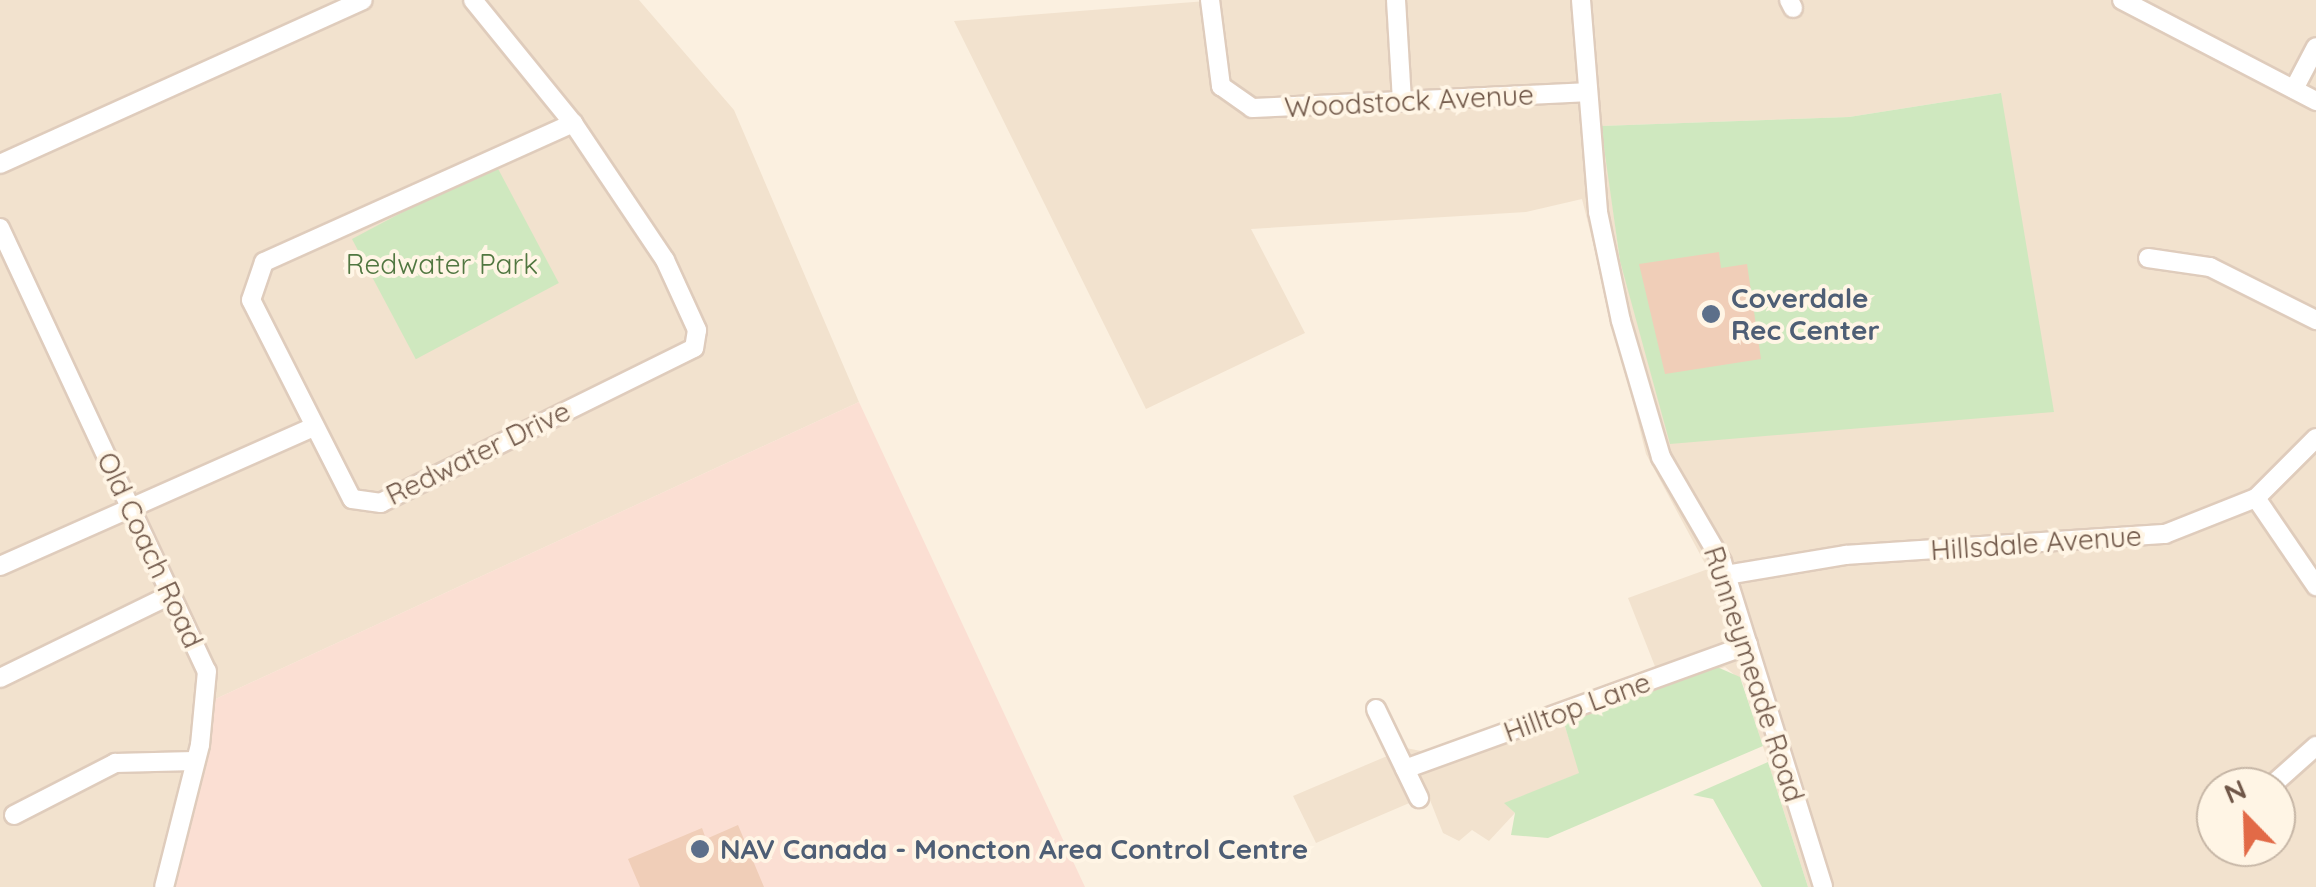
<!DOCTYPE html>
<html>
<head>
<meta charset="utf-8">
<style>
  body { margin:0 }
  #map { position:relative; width:2316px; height:887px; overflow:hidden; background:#fbf0e0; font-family:Quicksand,sans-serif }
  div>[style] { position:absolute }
  .residential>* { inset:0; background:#f2e2ce }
  .commercial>* { inset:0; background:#fbdfd3 }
  .green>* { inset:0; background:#cfe8bf; transform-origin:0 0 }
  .building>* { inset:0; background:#f0ceb8 }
  .roads { filter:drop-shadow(2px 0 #dfccbc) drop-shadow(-2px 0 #dfccbc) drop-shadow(0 2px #dfccbc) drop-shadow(0 -2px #dfccbc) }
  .minor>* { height:18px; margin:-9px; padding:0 9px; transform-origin:9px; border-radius:9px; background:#fff }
  .dots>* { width:28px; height:28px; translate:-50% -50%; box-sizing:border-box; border:5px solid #fff5e5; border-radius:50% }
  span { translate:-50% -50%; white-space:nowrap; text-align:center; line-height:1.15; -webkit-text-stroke:8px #fff5e5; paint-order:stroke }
  .street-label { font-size:28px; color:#705748 }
  .park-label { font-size:28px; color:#517741 }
  .service-label { font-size:28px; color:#4e5e75; font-weight:700 }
  .left { translate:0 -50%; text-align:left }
  .north { position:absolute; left:2196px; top:767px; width:100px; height:100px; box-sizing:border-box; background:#fff5e5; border:2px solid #c6b6a6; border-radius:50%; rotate:337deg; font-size:28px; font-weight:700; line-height:40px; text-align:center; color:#705748 }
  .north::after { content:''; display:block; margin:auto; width:35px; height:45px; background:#e26a47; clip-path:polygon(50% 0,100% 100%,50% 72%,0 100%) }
</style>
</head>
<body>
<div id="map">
  <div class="residential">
    <i style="clip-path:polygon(0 0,639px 0,734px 110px,859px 402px,209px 702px,165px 887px,0 887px)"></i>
    <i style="clip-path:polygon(evenodd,1219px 0,2316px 0,2316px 887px,1808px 887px,1742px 681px,1725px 667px,1564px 723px,1580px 773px,1505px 803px,1515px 813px,1489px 841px,1472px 830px,1459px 841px,1443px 833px,1428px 795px,1316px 843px,1293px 796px,1406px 748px,1426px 752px,1656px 669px,1628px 598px,1708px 569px,1646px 454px,1582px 199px,1526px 212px,1251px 229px,1305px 333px,1146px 409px,954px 21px,1219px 0,2001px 93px,1620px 261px,1602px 126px,1849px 117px,2001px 93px,1219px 0,2216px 787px,2276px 787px,2276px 847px,2216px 847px,2216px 787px)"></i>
  </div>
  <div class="commercial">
    <i style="clip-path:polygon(859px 402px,1085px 887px,165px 887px,209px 702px)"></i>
  </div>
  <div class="green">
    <i style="clip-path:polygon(2001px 93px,2054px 412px,1670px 444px,1620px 261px,1601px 126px,1849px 117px)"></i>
    <i style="left:495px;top:163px;width:136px;height:162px;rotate:62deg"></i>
    <i style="clip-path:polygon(1717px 667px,1740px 677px,1763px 746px,1548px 838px,1511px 835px,1515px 813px,1504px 803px,1579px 773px,1564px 723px)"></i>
    <i style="clip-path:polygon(1768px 762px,1808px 887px,1762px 887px,1713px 799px,1693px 795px)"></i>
  </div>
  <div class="building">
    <i style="clip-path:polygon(1719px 252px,1721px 268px,1747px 264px,1761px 359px,1665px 374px,1639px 264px)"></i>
    <i style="clip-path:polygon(738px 825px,764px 887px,640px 887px,628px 859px,702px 828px,706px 839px)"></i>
  </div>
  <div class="roads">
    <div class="minor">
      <i style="left:473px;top:0;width:159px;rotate:50.9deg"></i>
      <i style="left:573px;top:123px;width:165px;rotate:56.1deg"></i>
      <i style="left:665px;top:260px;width:77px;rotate:65.4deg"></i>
      <i style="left:697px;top:330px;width:18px;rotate:99deg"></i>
      <i style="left:694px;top:348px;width:349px;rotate:153.7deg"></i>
      <i style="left:381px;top:503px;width:29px;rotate:-172deg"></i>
      <i style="left:352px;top:499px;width:223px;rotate:-116.9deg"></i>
      <i style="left:251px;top:300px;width:40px;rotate:-71.1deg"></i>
      <i style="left:264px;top:262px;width:339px;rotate:-24.2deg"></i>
      <i style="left:1210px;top:0;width:87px;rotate:82.7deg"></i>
      <i style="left:1221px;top:86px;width:38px;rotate:35deg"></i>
      <i style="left:1252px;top:108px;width:335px;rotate:-2.7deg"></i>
      <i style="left:1396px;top:0;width:102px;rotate:86.6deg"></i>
      <i style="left:1581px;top:0;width:213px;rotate:85.4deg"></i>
      <i style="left:1598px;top:212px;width:111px;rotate:78.1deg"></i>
      <i style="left:1621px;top:321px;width:142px;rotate:73.6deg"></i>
      <i style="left:1661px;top:457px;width:121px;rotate:59.8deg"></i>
      <i style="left:1722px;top:562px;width:340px;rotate:72.7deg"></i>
      <i style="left:1789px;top:0;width:9px;rotate:63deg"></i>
      <i style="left:2122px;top:0;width:219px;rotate:27.5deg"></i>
      <i style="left:2294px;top:89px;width:47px;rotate:-62.4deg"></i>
      <i style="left:0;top:164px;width:398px;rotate:-24.3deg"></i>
      <i style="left:0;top:228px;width:489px;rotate:65deg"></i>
      <i style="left:207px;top:671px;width:74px;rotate:95.4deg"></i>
      <i style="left:200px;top:745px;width:146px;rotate:104.2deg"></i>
      <i style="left:2148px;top:258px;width:63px;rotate:8.3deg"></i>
      <i style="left:2210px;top:267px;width:119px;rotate:26.6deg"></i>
      <i style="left:2256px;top:498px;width:107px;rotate:55.7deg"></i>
      <i style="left:0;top:566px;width:341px;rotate:-23.9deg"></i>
      <i style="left:1726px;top:575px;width:122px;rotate:-9.5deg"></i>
      <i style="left:1846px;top:555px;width:320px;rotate:-3.8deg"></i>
      <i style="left:2165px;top:534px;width:98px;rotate:-21.6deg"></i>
      <i style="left:2256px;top:498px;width:85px;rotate:-45deg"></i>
      <i style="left:0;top:678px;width:191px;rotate:-26deg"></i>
      <i style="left:1376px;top:709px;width:99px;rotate:64.2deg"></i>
      <i style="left:1405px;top:769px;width:365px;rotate:-19.9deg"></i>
      <i style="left:2270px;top:787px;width:62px;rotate:-41.7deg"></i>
      <i style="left:14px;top:815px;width:114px;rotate:-27.2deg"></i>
      <i style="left:115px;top:763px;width:79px;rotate:-1.5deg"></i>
    </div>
  </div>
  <div class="dots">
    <i style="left:1711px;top:314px;background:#5c6f8a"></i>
    <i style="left:700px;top:849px;background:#5c6f8a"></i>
  </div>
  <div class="street-label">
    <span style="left:1409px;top:101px;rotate:-3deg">Woodstock Avenue</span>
    <span style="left:478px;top:453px;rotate:-26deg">Redwater Drive</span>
    <span style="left:2036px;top:543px;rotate:-4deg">Hillsdale Avenue</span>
    <span style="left:150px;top:550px;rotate:65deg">Old Coach Road</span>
    <span style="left:1754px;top:674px;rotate:72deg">Runneymeade Road</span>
    <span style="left:1577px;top:707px;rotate:-20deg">Hilltop Lane</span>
  </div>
  <div class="park-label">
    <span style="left:442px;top:264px">Redwater Park</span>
  </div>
  <div class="service-label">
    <span class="left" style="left:1731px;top:314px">Coverdale<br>Rec Center</span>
    <span class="left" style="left:720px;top:849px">NAV Canada - Moncton Area Control Centre</span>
  </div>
  <div class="north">N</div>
</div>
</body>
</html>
